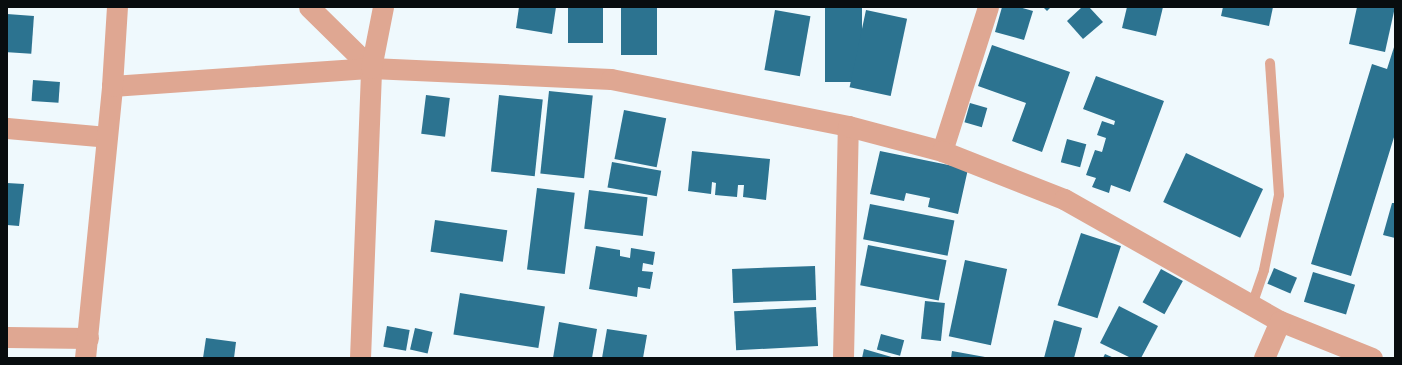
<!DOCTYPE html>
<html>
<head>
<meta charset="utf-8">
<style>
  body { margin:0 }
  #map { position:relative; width:1402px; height:365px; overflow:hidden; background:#eff9fd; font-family:"Work Sans",sans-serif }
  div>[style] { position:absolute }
  .building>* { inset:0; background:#2c7390; transform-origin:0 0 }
  .service>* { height:10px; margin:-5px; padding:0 5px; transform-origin:5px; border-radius:5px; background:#dfa792 }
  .minor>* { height:21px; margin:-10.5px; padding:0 10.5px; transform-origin:10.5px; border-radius:10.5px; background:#dfa792 }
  span { translate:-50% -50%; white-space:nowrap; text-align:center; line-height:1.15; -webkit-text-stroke:3px #eff9fd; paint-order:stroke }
  .frame { position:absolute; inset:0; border:8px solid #080d0f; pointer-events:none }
</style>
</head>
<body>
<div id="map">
  <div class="building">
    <i style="clip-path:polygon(519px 7px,556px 7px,552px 34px,516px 28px)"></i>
    <i style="left:568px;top:7px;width:35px;height:36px"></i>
    <i style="left:621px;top:7px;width:36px;height:48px"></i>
    <i style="left:825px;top:7px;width:37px;height:75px"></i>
    <i style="clip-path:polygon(1002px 7px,1019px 7px,1033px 11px,1024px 40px,995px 32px)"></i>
    <i style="clip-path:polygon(1043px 7px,1051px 7px,1047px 11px)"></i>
    <i style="clip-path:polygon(1082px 7px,1089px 7px,1103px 22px,1083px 39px,1067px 21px)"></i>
    <i style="clip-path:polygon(1127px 7px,1163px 7px,1156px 36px,1122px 28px)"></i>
    <i style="clip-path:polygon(1223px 7px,1273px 7px,1269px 26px,1221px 16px)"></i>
    <i style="clip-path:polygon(1357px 7px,1395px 7px,1385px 52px,1349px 44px)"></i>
    <i style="left:775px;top:10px;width:36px;height:61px;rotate:10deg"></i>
    <i style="left:866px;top:10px;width:42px;height:79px;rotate:12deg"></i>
    <i style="left:7px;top:14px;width:27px;height:38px;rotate:4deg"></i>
    <i style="clip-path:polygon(1395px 44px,1395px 134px,1351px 276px,1311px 264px,1372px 64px,1387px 69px)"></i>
    <i style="clip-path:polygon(992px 45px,1070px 72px,1042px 152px,1012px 141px,1026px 103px,978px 86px)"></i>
    <i style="clip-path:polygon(1096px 76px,1164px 101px,1130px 192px,1111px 185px,1109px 193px,1092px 187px,1096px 178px,1086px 175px,1095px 150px,1102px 152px,1106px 138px,1097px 135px,1102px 121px,1114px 125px,1115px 121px,1083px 109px)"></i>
    <i style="left:33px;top:80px;width:27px;height:21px;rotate:4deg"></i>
    <i style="left:549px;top:91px;width:44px;height:83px;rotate:6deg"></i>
    <i style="left:426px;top:95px;width:24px;height:39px;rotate:7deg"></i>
    <i style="left:499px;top:95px;width:44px;height:77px;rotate:6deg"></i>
    <i style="left:970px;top:103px;width:18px;height:20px;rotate:16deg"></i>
    <i style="left:624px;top:110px;width:43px;height:50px;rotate:11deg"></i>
    <i style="left:1067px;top:139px;width:20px;height:24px;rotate:15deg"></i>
    <i style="clip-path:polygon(692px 151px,770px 159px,766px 200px,743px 197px,744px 185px,738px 185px,737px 197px,715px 195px,716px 183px,712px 182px,711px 194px,688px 191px)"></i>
    <i style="clip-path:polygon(880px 151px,968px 169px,958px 214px,928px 207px,930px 198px,906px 193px,904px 201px,870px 194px)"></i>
    <i style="left:1186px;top:153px;width:85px;height:54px;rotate:25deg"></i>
    <i style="left:612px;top:162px;width:50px;height:26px;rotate:10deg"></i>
    <i style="clip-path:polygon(7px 183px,24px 184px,19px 226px,7px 225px)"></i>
    <i style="left:537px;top:188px;width:38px;height:82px;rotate:7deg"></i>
    <i style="left:589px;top:190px;width:59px;height:39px;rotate:7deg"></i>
    <i style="clip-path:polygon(1392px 203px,1395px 203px,1395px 238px,1383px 235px)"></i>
    <i style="left:870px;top:204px;width:86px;height:36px;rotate:11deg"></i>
    <i style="left:435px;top:220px;width:73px;height:32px;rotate:8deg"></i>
    <i style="left:1081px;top:233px;width:42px;height:76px;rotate:18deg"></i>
    <i style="left:868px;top:245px;width:80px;height:41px;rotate:11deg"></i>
    <i style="clip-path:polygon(596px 246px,620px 250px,620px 256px,630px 258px,631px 248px,655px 252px,653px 265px,643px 263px,642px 271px,653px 272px,650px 289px,638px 287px,637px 297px,589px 289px)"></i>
    <i style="left:965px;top:260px;width:43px;height:78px;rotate:12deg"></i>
    <i style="left:815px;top:266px;width:34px;height:83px;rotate:88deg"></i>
    <i style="left:1274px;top:268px;width:25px;height:17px;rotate:23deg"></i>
    <i style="left:1161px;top:269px;width:25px;height:38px;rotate:29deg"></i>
    <i style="left:1313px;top:272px;width:44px;height:31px;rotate:17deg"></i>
    <i style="left:460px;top:293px;width:86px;height:42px;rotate:9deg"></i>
    <i style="left:925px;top:301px;width:20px;height:38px;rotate:6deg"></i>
    <i style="clip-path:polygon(1119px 306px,1158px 326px,1141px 358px,1131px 358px,1100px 343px)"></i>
    <i style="left:816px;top:307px;width:39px;height:82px;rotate:87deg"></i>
    <i style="clip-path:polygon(1054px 320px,1082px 328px,1074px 358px,1044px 358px)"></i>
    <i style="clip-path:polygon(559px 322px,597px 329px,592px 358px,553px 358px)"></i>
    <i style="left:387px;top:326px;width:23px;height:21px;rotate:10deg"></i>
    <i style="left:415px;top:328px;width:18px;height:22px;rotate:13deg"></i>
    <i style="clip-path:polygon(607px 329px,647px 335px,643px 358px,602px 358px)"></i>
    <i style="left:881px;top:334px;width:24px;height:16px;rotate:15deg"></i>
    <i style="clip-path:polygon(206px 338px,236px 342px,234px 358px,203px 358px)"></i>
    <i style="clip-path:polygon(864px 349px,895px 358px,862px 358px)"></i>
    <i style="clip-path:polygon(952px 351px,985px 357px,985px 358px,951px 358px)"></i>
    <i style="clip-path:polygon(1105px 354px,1114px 358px,1103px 358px)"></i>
  </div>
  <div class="service">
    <i style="left:1252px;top:305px;width:37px;rotate:-71deg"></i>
    <i style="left:1264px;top:270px;width:76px;rotate:-78.7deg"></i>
    <i style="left:1279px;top:195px;width:132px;rotate:-93.9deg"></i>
  </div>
  <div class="minor">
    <i style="left:309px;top:7px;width:87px;rotate:44.5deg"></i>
    <i style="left:112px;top:86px;width:260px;rotate:-4deg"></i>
    <i style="left:371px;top:68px;width:240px;rotate:2.6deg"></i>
    <i style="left:611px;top:79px;width:242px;rotate:11.2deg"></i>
    <i style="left:7px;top:128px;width:100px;rotate:5.1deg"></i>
    <i style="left:942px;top:151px;width:151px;rotate:-72.3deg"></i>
    <i style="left:7px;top:337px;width:81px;rotate:0.7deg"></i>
    <i style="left:85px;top:358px;width:273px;rotate:-84.3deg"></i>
    <i style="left:112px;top:86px;width:79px;rotate:-86.4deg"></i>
    <i style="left:360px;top:358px;width:290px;rotate:-87.8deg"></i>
    <i style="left:371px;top:68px;width:62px;rotate:-78.9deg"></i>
    <i style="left:843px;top:358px;width:232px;rotate:-88.8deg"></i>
    <i style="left:848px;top:126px;width:97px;rotate:14.9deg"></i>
    <i style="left:942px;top:151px;width:131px;rotate:21.5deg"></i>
    <i style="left:1064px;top:199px;width:248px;rotate:29.5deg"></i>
    <i style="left:1280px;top:321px;width:99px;rotate:21.9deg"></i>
    <i style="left:1264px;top:358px;width:40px;rotate:-66.6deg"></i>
  </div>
  <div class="frame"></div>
</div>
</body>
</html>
